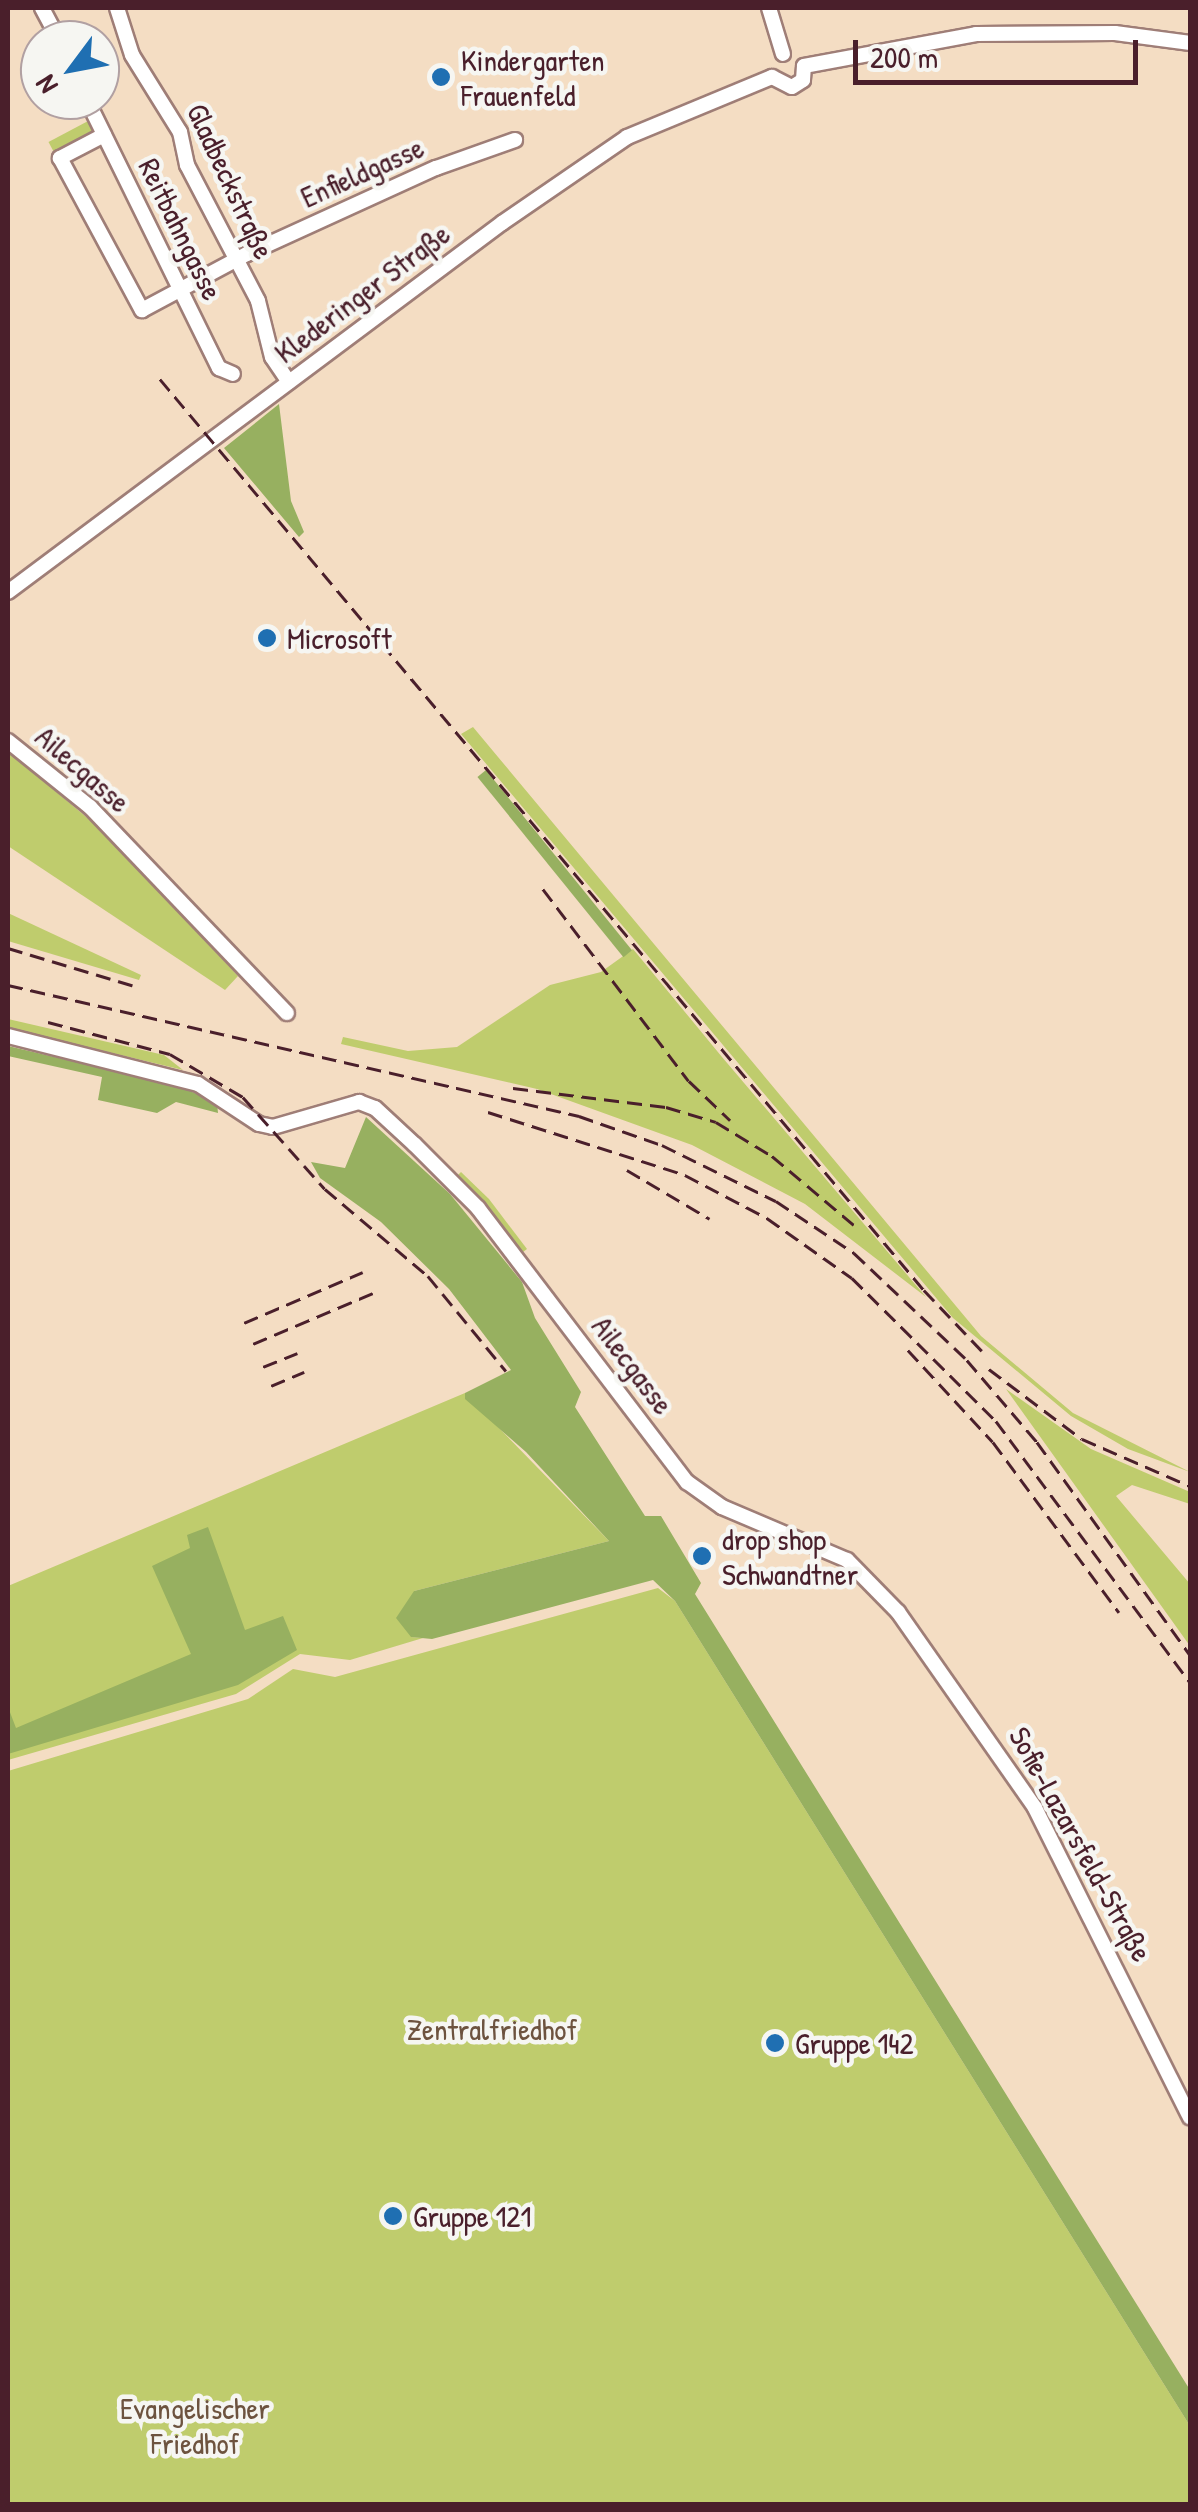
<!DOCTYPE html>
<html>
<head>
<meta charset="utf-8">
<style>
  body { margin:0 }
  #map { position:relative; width:1198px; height:2512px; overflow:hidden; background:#f4ddc3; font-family:"Patrick Hand",sans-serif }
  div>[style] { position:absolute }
  .green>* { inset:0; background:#bfcc6d; transform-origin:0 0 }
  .forest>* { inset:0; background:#97b060; transform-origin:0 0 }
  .roads { filter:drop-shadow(2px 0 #9f7e77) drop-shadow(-2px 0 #9f7e77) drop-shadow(0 2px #9f7e77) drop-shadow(0 -2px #9f7e77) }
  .minor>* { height:14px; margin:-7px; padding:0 7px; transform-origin:7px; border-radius:7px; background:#fff }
  .rail>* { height:2.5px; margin-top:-1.25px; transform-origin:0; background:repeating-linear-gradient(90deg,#4a1f2b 0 15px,transparent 0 23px) }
  .dots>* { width:28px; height:28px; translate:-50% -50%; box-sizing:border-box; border:5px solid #f6f6f2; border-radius:50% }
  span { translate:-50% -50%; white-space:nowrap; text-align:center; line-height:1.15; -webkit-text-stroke:9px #f6f6f2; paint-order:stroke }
  .poi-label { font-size:30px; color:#4a1f2b }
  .left { translate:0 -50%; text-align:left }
  .street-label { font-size:30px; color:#4a1f2b }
  .park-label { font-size:30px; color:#6d533f }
  .frame { position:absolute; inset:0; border:10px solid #4a1f2b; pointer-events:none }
  .north { position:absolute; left:20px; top:20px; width:100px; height:100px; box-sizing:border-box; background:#f6f6f2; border:2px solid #b1a0a2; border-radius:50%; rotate:238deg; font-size:28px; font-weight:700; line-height:40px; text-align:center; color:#4a1f2b }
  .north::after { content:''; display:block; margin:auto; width:35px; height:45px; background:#1f6fb2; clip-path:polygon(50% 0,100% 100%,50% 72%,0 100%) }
  .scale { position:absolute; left:853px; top:40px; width:285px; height:45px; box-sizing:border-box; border:5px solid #4a1f2b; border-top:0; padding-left:12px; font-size:30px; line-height:35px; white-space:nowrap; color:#4a1f2b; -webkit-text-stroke:8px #f6f6f2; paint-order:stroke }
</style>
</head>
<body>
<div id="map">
  <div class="green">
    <i style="left:90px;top:120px;width:19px;height:47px;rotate:62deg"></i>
    <i style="clip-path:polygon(473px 727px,981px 1336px,1073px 1413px,1190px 1472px,1128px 1449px,1071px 1416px,953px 1318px,461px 734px)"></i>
    <i style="clip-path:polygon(8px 751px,104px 832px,238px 976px,225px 990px,8px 846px)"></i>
    <i style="clip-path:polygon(8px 913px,141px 975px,139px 980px,8px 941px)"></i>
    <i style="clip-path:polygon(633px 949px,722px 1057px,926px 1297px,805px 1204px,692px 1145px,537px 1089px,341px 1044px,343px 1037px,408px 1051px,457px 1047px,550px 985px,601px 972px)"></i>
    <i style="clip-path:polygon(8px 1019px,164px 1055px,183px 1070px,8px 1028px)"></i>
    <i style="clip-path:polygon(461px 1172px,489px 1199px,527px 1249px,523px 1252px,475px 1200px,457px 1176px)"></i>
    <i style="clip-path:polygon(1006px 1389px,1091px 1449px,1190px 1492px,1190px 1504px,1132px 1485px,1116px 1496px,1190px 1584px,1190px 1646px)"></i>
    <i style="clip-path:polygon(465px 1393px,609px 1541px,414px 1591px,411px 1637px,423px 1638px,350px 1660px,300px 1654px,236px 1694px,8px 1760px,8px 1586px)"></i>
    <i style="clip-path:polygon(658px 1588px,675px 1601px,1190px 2426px,1190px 2504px,8px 2504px,8px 1771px,248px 1699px,293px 1669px,335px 1677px)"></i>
  </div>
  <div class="forest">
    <i style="clip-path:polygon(279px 404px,291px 501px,304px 532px,299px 537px,224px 448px)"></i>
    <i style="left:486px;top:770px;width:232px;height:11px;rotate:51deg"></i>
    <i style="clip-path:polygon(8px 1046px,181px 1087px,217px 1103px,218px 1113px,176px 1102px,157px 1113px,98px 1100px,102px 1077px,8px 1056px)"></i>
    <i style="clip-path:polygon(366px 1117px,450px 1194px,522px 1282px,535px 1318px,581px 1392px,575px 1407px,645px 1516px,661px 1516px,701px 1583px,695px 1594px,1190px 2390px,1190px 2426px,675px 1601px,653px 1580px,432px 1639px,411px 1637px,396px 1618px,414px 1591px,609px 1541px,526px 1452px,465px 1399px,465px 1393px,511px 1370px,449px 1289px,381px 1222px,320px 1178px,311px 1162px,345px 1168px)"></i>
    <i style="clip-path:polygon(208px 1527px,245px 1630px,283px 1616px,297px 1650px,238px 1685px,8px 1754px,8px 1707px,16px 1728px,191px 1654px,152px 1566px,190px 1548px,187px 1535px)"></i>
  </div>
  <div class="roads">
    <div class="minor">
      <i style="left:42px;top:8px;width:36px;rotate:62deg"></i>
      <i style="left:117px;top:8px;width:49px;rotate:72.3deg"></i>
      <i style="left:132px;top:55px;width:91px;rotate:58.1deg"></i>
      <i style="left:180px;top:132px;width:34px;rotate:78deg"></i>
      <i style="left:187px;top:165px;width:153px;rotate:62.4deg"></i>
      <i style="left:258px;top:301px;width:58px;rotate:76deg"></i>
      <i style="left:272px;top:357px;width:30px;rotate:56deg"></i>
      <i style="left:769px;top:8px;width:48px;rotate:73.1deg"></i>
      <i style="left:804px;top:66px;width:175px;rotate:-10.5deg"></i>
      <i style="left:976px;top:34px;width:139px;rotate:-0.4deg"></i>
      <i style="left:1115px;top:33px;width:76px;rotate:7.6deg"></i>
      <i style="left:772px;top:77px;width:22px;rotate:27deg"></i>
      <i style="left:792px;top:87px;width:13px;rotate:-32deg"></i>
      <i style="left:803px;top:80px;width:14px;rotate:-86deg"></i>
      <i style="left:87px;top:100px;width:299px;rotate:63.8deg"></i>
      <i style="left:219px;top:368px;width:15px;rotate:23deg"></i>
      <i style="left:104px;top:135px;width:50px;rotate:152.4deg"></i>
      <i style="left:60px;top:158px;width:173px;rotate:61.7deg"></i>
      <i style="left:142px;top:310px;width:119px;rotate:-28.1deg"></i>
      <i style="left:247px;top:254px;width:208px;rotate:-24.5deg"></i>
      <i style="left:436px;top:168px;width:84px;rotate:-19.5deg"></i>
      <i style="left:8px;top:592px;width:617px;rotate:-36.76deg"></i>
      <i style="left:502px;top:223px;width:152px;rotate:-34.5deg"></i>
      <i style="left:627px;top:137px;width:157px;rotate:-22.5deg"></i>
      <i style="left:8px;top:741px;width:105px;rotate:38.8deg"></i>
      <i style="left:90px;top:807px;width:285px;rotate:46.3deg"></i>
      <i style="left:8px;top:1036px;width:196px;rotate:14.2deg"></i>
      <i style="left:198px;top:1084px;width:73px;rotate:33.3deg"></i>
      <i style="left:259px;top:1124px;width:14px;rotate:12deg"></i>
      <i style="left:273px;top:1127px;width:90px;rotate:-16.2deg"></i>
      <i style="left:359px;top:1102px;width:17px;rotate:21deg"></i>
      <i style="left:375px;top:1108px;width:54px;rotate:42.8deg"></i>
      <i style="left:415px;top:1145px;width:89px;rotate:45deg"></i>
      <i style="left:478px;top:1208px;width:345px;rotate:52.7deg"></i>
      <i style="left:687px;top:1482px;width:43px;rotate:35.5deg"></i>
      <i style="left:722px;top:1507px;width:136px;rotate:23deg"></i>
      <i style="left:847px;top:1560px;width:73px;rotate:45.6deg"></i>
      <i style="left:898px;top:1612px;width:239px;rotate:55deg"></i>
      <i style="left:1035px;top:1808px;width:346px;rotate:63.4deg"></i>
    </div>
  </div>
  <div class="rail">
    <i style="left:160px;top:379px;width:1189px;rotate:50.02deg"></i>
    <i style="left:924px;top:1290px;width:90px;rotate:46.4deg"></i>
    <i style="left:543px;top:889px;width:241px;rotate:52.8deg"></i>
    <i style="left:689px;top:1081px;width:57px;rotate:43.6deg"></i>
    <i style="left:8px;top:948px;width:133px;rotate:16.7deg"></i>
    <i style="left:8px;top:985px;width:586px;rotate:12.92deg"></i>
    <i style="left:579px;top:1116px;width:88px;rotate:19.3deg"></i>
    <i style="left:662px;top:1145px;width:127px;rotate:26.2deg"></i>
    <i style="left:776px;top:1201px;width:94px;rotate:33.7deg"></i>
    <i style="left:854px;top:1253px;width:156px;rotate:43.4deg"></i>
    <i style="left:967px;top:1360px;width:108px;rotate:49.5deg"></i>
    <i style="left:1037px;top:1442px;width:262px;rotate:54.3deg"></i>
    <i style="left:48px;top:1022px;width:126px;rotate:14.7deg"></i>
    <i style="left:170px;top:1054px;width:85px;rotate:30.5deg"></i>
    <i style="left:243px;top:1097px;width:123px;rotate:48.3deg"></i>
    <i style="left:325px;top:1189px;width:135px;rotate:40.2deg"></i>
    <i style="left:428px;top:1276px;width:123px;rotate:50.6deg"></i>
    <i style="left:513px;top:1088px;width:154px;rotate:7.1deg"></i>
    <i style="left:666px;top:1107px;width:52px;rotate:16.7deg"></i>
    <i style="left:716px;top:1122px;width:66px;rotate:31.3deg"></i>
    <i style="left:772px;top:1156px;width:107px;rotate:40.1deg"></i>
    <i style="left:488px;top:1112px;width:207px;rotate:17.7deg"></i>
    <i style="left:685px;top:1175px;width:93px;rotate:27.7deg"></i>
    <i style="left:767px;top:1218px;width:104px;rotate:35.2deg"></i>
    <i style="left:852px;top:1278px;width:203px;rotate:44.8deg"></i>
    <i style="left:996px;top:1421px;width:325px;rotate:53.4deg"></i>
    <i style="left:627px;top:1170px;width:96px;rotate:30.6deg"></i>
    <i style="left:244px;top:1323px;width:129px;rotate:-23.2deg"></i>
    <i style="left:253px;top:1344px;width:130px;rotate:-23deg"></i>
    <i style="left:908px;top:1350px;width:125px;rotate:47.3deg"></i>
    <i style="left:993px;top:1442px;width:212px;rotate:53.5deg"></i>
    <i style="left:263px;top:1367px;width:37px;rotate:-22deg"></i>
    <i style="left:989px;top:1369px;width:116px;rotate:37deg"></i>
    <i style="left:1082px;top:1439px;width:118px;rotate:23.5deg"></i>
    <i style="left:271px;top:1386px;width:36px;rotate:-23deg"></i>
  </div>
  <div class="dots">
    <i style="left:441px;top:77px;background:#1f6fb2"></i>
    <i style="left:267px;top:638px;background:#1f6fb2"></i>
    <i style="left:702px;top:1556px;background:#1f6fb2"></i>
    <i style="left:775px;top:2043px;background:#1f6fb2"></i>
    <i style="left:393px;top:2216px;background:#1f6fb2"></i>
  </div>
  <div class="poi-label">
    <span class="left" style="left:461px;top:77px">Kindergarten<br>Frauenfeld</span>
    <span class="left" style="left:287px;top:638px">Microsoft</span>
    <span class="left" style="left:722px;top:1556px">drop shop<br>Schwandtner</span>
    <span class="left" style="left:795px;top:2043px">Gruppe 142</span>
    <span class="left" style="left:413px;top:2216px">Gruppe 121</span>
  </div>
  <div class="street-label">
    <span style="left:362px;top:172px;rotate:-24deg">Enfieldgasse</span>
    <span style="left:231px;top:181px;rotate:65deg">Gladbeckstraße</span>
    <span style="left:181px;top:229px;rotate:64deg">Reitbahngasse</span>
    <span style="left:362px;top:293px;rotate:-37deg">Klederinger Straße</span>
    <span style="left:83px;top:769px;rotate:41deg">Ailecgasse</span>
    <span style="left:633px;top:1365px;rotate:53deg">Ailecgasse</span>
    <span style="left:1081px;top:1844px;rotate:61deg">Sofie-Lazarsfeld-Straße</span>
  </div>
  <div class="park-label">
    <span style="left:492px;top:2029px">Zentralfriedhof</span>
    <span style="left:195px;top:2425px">Evangelischer<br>Friedhof</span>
  </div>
  <div class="frame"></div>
  <div class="north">N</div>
  <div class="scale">200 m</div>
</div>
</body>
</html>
